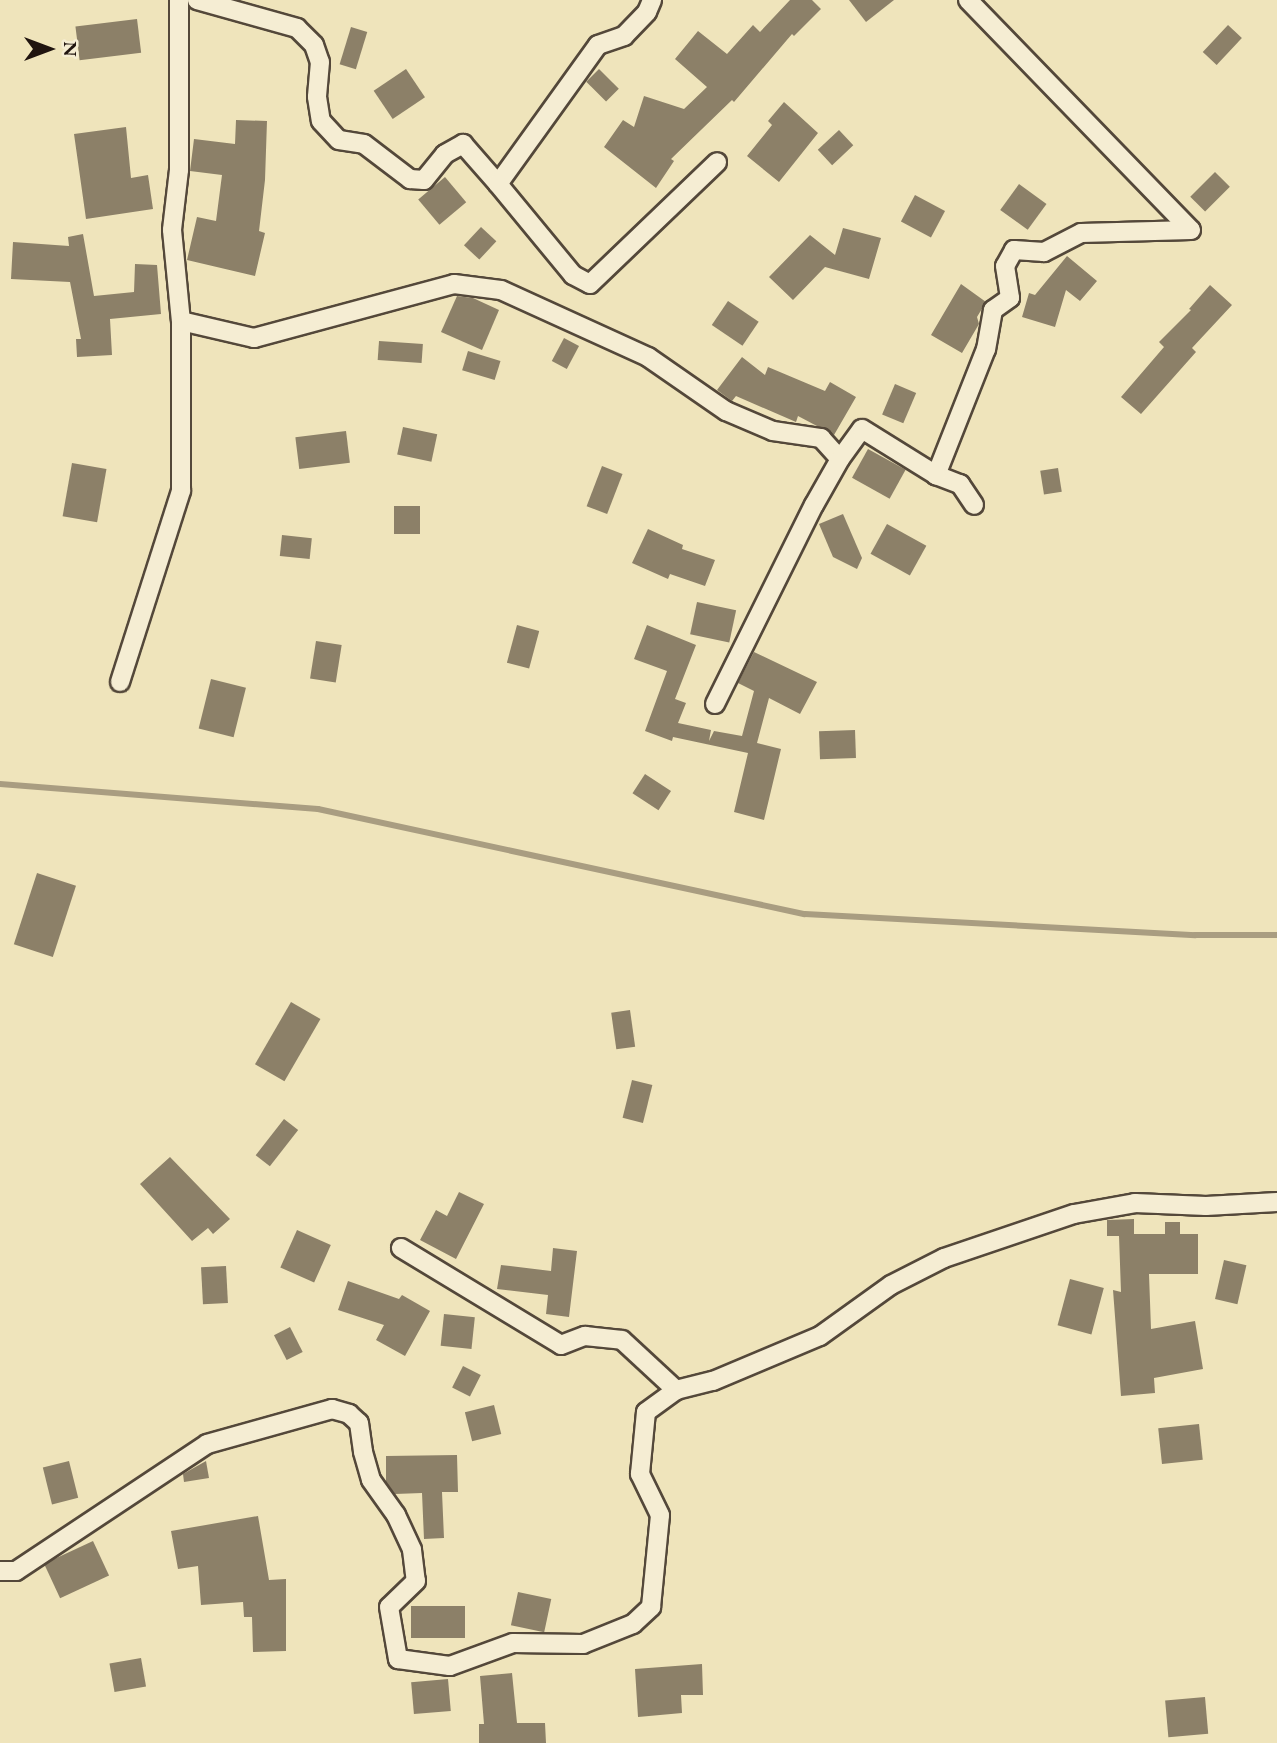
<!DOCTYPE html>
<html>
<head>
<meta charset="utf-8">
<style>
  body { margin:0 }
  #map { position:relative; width:1277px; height:1743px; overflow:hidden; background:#efe4bb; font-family:"EB Garamond",serif }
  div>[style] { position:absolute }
  .stream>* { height:6px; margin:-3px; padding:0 3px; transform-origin:3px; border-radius:3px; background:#a99d81 }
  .building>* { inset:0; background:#8c8068; transform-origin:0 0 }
  .roads { filter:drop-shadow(2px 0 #54483a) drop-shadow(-2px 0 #54483a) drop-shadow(0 2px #54483a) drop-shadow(0 -2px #54483a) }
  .street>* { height:18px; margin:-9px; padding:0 9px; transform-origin:9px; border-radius:9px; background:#f5edd3 }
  span { translate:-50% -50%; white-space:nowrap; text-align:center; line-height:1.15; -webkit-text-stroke:6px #f5edd3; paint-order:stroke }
  .north { position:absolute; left:14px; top:14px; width:70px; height:70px; -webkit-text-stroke:5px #f5edd3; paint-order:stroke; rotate:90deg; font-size:19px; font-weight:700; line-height:28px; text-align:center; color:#20140f }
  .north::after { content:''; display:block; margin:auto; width:24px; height:32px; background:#20140f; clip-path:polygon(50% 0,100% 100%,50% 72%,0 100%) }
</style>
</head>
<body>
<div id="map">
  <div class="stream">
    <i style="left:0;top:784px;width:319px;rotate:4.5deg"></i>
    <i style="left:318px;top:809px;width:498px;rotate:12.2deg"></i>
    <i style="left:805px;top:914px;width:391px;rotate:3.1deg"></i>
    <i style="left:1195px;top:935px;width:82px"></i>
  </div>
  <div class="building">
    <i style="clip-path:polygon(790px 0,812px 0,821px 9px,794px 36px,792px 34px,734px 102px,732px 100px,671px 159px,674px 161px,656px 188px,604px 147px,623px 120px,634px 127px,644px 96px,684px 109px,707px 87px,675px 59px,698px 31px,727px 54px,753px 25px,760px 32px)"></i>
    <i style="clip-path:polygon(849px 0,894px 0,866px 22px)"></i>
    <i style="left:137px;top:19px;width:34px;height:62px;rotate:83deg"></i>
    <i style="left:1228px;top:25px;width:19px;height:37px;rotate:43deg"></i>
    <i style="left:351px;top:27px;width:17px;height:39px;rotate:17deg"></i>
    <i style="left:406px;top:69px;width:34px;height:39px;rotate:56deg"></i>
    <i style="left:599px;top:69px;width:28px;height:18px;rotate:45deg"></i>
    <i style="clip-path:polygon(784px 102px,818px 133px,779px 182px,747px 156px,772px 125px,768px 121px)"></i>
    <i style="clip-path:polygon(236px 120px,267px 121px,265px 180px,259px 231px,265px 233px,255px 276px,187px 260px,197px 217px,216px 221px,222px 175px,190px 171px,194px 139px,235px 144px)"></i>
    <i style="clip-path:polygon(126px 127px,131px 178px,148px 175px,153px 209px,86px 219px,74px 134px)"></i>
    <i style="left:839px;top:130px;width:21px;height:29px;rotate:47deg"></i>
    <i style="left:1215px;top:172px;width:21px;height:35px;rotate:45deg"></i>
    <i style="left:445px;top:177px;width:33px;height:35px;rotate:50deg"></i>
    <i style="left:1019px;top:184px;width:34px;height:32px;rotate:36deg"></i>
    <i style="left:915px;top:195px;width:34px;height:30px;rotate:28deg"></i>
    <i style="left:481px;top:227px;width:21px;height:25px;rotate:43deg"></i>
    <i style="clip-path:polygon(843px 228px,881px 238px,869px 279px,825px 267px,793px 300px,769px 277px,810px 235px,835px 255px)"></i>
    <i style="clip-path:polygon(83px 234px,94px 296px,134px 292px,135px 264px,157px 265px,161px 314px,110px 319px,112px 355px,77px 357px,76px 339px,81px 339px,70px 282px,11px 279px,13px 242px,69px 246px,68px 237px)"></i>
    <i style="clip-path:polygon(1067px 256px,1097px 281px,1080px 301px,1066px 290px,1055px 327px,1022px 317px,1029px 293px,1035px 295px)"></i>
    <i style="clip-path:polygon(961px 284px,986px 302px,977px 317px,979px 324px,962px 353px,931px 335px)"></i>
    <i style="clip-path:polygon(1210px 285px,1232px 305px,1192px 348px,1196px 352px,1141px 414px,1121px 397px,1164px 347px,1159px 342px,1191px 310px,1189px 309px)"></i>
    <i style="clip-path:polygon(457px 296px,473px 298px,499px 310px,482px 350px,441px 332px)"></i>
    <i style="left:728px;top:301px;width:37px;height:29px;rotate:34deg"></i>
    <i style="left:564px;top:338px;width:17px;height:26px;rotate:28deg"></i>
    <i style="left:379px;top:341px;width:44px;height:19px;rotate:4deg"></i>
    <i style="left:468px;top:351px;width:34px;height:20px;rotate:17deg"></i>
    <i style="clip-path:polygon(742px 357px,765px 375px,768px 367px,825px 391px,830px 382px,856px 397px,834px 435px,798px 416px,796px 422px,736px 396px,732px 401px,717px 390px)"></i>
    <i style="left:895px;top:384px;width:23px;height:33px;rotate:23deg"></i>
    <i style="left:403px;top:427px;width:35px;height:28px;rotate:12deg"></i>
    <i style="left:346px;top:431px;width:32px;height:51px;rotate:83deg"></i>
    <i style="left:868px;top:449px;width:43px;height:33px;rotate:29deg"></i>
    <i style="left:72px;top:463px;width:35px;height:54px;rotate:10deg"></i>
    <i style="left:602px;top:466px;width:22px;height:43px;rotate:21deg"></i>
    <i style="left:1058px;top:468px;width:24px;height:18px;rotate:81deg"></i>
    <i style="left:394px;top:506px;width:26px;height:28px"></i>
    <i style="clip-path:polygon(843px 514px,862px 558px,857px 569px,833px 557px,819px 524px)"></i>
    <i style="left:887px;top:524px;width:45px;height:34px;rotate:29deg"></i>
    <i style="clip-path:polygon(648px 529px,683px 545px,682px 549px,715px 560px,705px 586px,670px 574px,668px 579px,632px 563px)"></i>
    <i style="left:282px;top:535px;width:30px;height:21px;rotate:6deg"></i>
    <i style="left:697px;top:602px;width:40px;height:33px;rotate:12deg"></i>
    <i style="left:517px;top:625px;width:23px;height:39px;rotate:15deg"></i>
    <i style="clip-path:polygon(647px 625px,696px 645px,675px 699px,686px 703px,678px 723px,711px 730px,709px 741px,714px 731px,742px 736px,754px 691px,738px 683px,754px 652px,817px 682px,800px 714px,769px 698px,757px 743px,781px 749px,764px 820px,734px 812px,748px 753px,673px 737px,672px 741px,645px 731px,667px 671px,634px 659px)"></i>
    <i style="left:316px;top:641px;width:26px;height:38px;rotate:9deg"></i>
    <i style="left:211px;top:679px;width:36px;height:51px;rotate:14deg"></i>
    <i style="left:855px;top:730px;width:28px;height:36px;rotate:88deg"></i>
    <i style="left:645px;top:774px;width:31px;height:23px;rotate:33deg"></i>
    <i style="left:37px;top:873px;width:41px;height:75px;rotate:18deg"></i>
    <i style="left:291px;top:1002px;width:34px;height:72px;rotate:30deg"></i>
    <i style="left:630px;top:1010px;width:37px;height:19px;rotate:82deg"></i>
    <i style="left:632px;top:1080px;width:21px;height:39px;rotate:14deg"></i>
    <i style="left:284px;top:1119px;width:18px;height:46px;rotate:38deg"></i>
    <i style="clip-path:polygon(170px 1157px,230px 1219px,213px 1234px,208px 1228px,192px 1241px,140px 1184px)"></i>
    <i style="clip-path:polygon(459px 1192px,484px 1204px,456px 1259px,420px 1240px,436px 1210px,447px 1216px)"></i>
    <i style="clip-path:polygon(1134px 1219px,1134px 1234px,1165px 1234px,1165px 1222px,1180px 1222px,1180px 1234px,1198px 1234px,1198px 1274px,1149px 1274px,1151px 1329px,1195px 1321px,1203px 1369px,1154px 1378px,1155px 1393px,1121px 1396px,1113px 1290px,1121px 1292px,1119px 1236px,1107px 1236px,1107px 1220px)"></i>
    <i style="left:297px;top:1230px;width:37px;height:41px;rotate:24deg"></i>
    <i style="clip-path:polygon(553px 1248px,577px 1251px,569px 1317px,546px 1314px,548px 1295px,497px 1289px,501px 1265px,551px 1271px)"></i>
    <i style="left:1224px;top:1260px;width:23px;height:40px;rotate:13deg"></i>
    <i style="left:226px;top:1266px;width:37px;height:25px;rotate:87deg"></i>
    <i style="left:1070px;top:1279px;width:35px;height:48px;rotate:15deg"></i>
    <i style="clip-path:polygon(348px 1281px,399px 1299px,402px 1295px,430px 1311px,405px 1356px,376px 1340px,384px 1325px,338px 1310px)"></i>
    <i style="left:444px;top:1314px;width:31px;height:32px;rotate:6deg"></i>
    <i style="left:290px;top:1327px;width:28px;height:18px;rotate:63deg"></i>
    <i style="left:463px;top:1366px;width:20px;height:24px;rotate:27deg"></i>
    <i style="left:494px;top:1405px;width:30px;height:30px;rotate:76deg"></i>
    <i style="left:1199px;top:1424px;width:36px;height:41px;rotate:84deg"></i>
    <i style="clip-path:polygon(457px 1455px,458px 1492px,442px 1492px,444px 1538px,424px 1539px,422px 1493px,395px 1494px,386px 1482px,386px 1456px)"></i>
    <i style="left:69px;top:1461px;width:38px;height:27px;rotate:76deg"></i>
    <i style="clip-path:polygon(206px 1461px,209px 1478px,184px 1482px,183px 1474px)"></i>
    <i style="clip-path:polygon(258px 1516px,269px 1580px,286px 1579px,286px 1651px,253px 1652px,252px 1617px,244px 1617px,243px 1602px,201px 1605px,198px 1566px,178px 1569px,171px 1531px)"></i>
    <i style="left:93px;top:1541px;width:38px;height:54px;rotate:65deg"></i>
    <i style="left:518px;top:1592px;width:34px;height:34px;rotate:12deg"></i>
    <i style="left:411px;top:1606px;width:54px;height:32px"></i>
    <i style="left:141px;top:1658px;width:29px;height:32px;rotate:80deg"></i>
    <i style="clip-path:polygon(702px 1664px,703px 1695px,681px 1695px,682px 1713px,638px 1717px,635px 1669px)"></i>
    <i style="clip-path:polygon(512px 1673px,517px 1723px,545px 1723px,546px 1743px,479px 1743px,479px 1724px,484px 1724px,480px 1676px)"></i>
    <i style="left:448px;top:1679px;width:32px;height:37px;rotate:85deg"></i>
    <i style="left:1205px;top:1697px;width:37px;height:40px;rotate:85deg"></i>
  </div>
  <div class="roads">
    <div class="street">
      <i style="left:179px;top:0;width:170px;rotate:90deg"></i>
      <i style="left:179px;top:170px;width:60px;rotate:96.7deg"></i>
      <i style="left:172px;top:230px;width:91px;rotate:84.4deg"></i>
      <i style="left:197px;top:0;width:104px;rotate:15.6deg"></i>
      <i style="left:297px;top:28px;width:24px;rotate:45deg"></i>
      <i style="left:314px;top:45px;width:18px;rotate:71deg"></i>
      <i style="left:320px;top:62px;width:35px;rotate:95deg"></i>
      <i style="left:317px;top:97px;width:24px;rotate:81deg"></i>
      <i style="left:321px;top:121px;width:26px;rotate:47deg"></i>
      <i style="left:339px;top:140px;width:25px;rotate:9deg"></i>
      <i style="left:364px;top:144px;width:58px;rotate:37.3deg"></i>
      <i style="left:410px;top:179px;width:14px;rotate:4deg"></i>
      <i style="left:424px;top:180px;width:33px;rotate:-51deg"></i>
      <i style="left:445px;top:154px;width:21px;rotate:-29deg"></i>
      <i style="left:463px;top:144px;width:53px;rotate:48.8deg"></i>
      <i style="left:498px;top:184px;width:171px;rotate:-54.3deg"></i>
      <i style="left:598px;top:45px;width:28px;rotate:-19deg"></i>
      <i style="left:624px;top:36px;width:33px;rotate:-46deg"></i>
      <i style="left:647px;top:12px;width:13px;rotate:-67deg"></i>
      <i style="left:968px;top:0;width:320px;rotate:45.9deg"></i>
      <i style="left:1191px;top:230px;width:110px;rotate:178.4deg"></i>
      <i style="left:1081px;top:233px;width:42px;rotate:152.8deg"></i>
      <i style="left:1044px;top:252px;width:30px;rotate:-176deg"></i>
      <i style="left:1014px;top:250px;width:18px;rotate:119deg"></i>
      <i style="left:1005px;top:266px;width:32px;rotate:81deg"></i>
      <i style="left:1010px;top:298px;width:21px;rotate:145deg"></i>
      <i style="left:993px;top:310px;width:40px;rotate:100deg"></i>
      <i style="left:986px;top:349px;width:136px;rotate:111.6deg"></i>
      <i style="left:936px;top:475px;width:26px;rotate:21deg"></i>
      <i style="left:960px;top:484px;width:25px;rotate:56deg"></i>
      <i style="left:498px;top:184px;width:118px;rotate:50.5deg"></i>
      <i style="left:573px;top:275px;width:19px;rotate:28deg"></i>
      <i style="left:590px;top:284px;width:176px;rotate:-43.8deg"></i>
      <i style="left:120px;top:682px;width:201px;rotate:-72.3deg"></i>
      <i style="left:181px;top:491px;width:170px;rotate:-90deg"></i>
      <i style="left:181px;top:321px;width:75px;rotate:13.1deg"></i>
      <i style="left:254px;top:338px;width:207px;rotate:-15.1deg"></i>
      <i style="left:454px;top:284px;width:47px;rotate:7.3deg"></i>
      <i style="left:501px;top:290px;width:162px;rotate:24.5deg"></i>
      <i style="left:648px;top:357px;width:95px;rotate:34.7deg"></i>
      <i style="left:726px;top:411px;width:51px;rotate:23.1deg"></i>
      <i style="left:773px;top:431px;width:49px;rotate:8.3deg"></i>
      <i style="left:821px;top:438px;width:28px;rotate:48deg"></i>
      <i style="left:715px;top:704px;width:222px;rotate:-63.6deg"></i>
      <i style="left:814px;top:505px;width:53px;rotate:-60.5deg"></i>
      <i style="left:840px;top:459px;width:37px;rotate:-54deg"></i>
      <i style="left:862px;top:429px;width:87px;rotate:31.9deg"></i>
      <i style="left:401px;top:1248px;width:187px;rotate:31.2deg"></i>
      <i style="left:561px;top:1345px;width:26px;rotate:-21deg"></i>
      <i style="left:585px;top:1336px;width:37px;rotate:6deg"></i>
      <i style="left:622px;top:1340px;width:74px;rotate:42.8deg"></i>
      <i style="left:0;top:1571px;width:16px"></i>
      <i style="left:16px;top:1571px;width:229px;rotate:-33.6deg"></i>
      <i style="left:207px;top:1444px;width:130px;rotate:-15.6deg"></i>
      <i style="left:332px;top:1409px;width:18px;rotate:16deg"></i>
      <i style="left:349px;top:1414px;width:13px;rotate:42deg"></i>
      <i style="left:359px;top:1423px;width:29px;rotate:82deg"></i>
      <i style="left:363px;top:1452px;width:29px;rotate:74deg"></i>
      <i style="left:371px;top:1480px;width:43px;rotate:54.5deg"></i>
      <i style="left:396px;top:1515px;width:38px;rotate:65deg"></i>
      <i style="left:412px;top:1550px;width:31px;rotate:83deg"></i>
      <i style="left:416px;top:1581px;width:37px;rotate:136deg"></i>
      <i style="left:389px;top:1607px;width:53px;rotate:80.2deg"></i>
      <i style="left:398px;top:1659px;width:52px;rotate:7.7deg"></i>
      <i style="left:450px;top:1666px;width:67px;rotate:-20.1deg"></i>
      <i style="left:513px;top:1643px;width:70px;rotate:0.8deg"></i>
      <i style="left:583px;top:1644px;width:54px;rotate:-21.8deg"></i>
      <i style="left:633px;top:1624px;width:25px;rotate:-43deg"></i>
      <i style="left:651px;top:1607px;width:92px;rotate:-84.4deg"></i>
      <i style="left:660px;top:1515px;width:46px;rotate:-116deg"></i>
      <i style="left:640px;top:1474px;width:62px;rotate:-84.5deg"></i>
      <i style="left:646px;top:1412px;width:37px;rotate:-36deg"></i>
      <i style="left:676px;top:1390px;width:38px;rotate:-14deg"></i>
      <i style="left:713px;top:1381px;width:116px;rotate:-22.8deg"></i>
      <i style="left:820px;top:1336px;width:87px;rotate:-35.7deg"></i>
      <i style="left:891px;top:1285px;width:59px;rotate:-27deg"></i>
      <i style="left:944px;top:1258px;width:137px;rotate:-18.7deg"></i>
      <i style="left:1074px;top:1214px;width:62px;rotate:-10.2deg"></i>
      <i style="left:1135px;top:1203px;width:71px;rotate:2.4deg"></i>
      <i style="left:1206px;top:1206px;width:71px;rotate:-3.2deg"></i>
    </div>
  </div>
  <div class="north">N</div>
</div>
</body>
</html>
